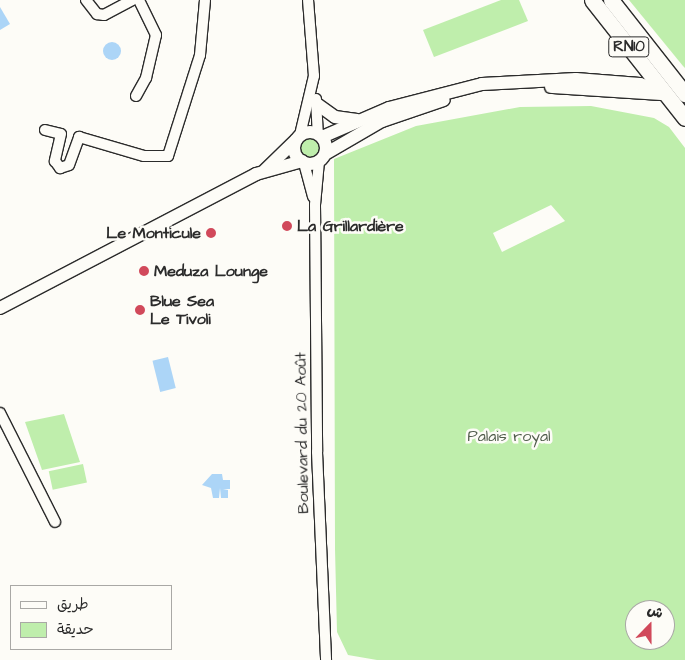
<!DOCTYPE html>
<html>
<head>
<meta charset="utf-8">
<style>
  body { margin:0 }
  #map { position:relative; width:685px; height:660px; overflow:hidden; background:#fdfcf7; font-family:"Architects Daughter","Playpen Sans Arabic",sans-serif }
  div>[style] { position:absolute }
  .green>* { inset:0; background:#bfeeac; transform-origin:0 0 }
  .round { border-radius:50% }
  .water>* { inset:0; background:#acd5f7; transform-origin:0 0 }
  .roads { filter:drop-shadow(1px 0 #2b2b2b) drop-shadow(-1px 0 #2b2b2b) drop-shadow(0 1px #2b2b2b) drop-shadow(0 -1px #2b2b2b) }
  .minor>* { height:10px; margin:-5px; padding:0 5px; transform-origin:5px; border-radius:5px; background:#fdfcf7 }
  .tertiary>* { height:12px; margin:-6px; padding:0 6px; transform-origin:6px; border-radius:6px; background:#fdfcf7 }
  .tertiary>.ring { margin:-6px; padding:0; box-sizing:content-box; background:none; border:12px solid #fdfcf7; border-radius:50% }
  .primary>* { height:15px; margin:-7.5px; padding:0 7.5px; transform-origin:7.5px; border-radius:7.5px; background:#fdfcf7 }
  .dots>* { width:14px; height:14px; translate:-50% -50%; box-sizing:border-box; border:2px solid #fdfcf7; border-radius:50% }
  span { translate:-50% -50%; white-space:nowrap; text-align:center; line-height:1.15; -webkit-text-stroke:5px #fdfcf7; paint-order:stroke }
  .shield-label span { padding:1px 4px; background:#fdfcf7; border:1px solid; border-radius:4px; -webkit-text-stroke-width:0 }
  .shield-label { font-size:15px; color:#2b2b2b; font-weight:700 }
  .poi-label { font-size:16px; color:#2b2b2b; font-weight:700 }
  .left { translate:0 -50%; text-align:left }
  .right { translate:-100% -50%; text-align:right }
  .street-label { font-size:16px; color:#2b2b2b }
  .park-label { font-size:16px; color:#505c4b }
  .legend { position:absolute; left:10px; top:585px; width:162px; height:65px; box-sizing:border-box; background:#fdfcf7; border:1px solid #a9a8a5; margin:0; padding:6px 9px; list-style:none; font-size:15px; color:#2b2b2b }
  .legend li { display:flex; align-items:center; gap:10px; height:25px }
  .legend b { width:25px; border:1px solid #a9a8a5 }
  .north { position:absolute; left:625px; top:600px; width:50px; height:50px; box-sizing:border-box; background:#fdfcf7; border:1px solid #a9a8a5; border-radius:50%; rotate:22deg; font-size:14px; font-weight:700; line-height:20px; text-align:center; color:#2b2b2b }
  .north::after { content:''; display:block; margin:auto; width:18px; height:22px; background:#d1495b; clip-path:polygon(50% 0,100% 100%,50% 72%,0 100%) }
</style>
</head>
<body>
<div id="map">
  <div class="green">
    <i style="clip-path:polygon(501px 0,519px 0,528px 21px,434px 57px,423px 30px)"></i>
    <i style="clip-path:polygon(629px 0,685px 0,685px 68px,683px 66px)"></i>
    <i style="clip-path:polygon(evenodd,591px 106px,654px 118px,669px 127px,685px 148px,685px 660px,377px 660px,348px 655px,337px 632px,335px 549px,334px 159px,416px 126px,520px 107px,591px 106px,551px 205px,565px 221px,502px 252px,493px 233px,551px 205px,591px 106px,635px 610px,665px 610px,665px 640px,635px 640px,635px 610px)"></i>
    <i class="round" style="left:300px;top:138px;width:20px;height:20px"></i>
    <i style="clip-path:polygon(64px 414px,80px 462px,42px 470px,25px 422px)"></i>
    <i style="left:83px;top:464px;width:19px;height:35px;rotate:78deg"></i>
  </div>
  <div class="water">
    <i style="clip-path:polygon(0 7px,10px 24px,0 30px)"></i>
    <i class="round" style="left:103px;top:42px;width:18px;height:18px"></i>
    <i style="left:168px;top:357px;width:32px;height:16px;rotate:76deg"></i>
    <i style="clip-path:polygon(212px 474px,222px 474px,223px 480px,230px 480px,230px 489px,223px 489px,228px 490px,228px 498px,221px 498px,220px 488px,219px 498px,213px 498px,211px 488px,202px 485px)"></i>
  </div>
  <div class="roads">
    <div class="minor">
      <i style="left:86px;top:0;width:18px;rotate:52deg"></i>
      <i style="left:97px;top:14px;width:7px;rotate:8deg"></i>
      <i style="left:104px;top:15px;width:32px;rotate:-28deg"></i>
      <i style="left:136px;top:96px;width:21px;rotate:-61deg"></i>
      <i style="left:146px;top:78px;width:44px;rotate:-76.9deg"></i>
      <i style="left:156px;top:35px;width:39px;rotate:-116deg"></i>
      <i style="left:316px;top:99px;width:34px;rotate:87deg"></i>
      <i style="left:45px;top:130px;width:16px;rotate:14deg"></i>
      <i style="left:61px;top:134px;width:28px;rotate:103deg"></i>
      <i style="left:55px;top:161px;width:9px;rotate:54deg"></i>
      <i style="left:60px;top:168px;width:9px;rotate:-18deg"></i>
      <i style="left:69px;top:165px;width:30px;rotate:-70deg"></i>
      <i style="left:79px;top:137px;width:68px;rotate:16.3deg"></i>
      <i style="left:144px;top:156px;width:24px"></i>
      <i style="left:168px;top:156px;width:106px;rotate:-72.4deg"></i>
      <i style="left:200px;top:55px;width:55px;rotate:-84.8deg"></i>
      <i style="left:300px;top:135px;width:61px;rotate:-76.7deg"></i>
      <i style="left:314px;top:76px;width:76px;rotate:-94.5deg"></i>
      <i style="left:319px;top:161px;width:44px;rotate:95.2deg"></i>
      <i style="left:315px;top:205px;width:247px;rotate:89.5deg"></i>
      <i style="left:317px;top:452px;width:208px;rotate:87.5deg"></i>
      <i style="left:304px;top:163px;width:35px;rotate:75deg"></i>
      <i style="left:0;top:413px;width:122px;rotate:63.2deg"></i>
    </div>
    <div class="tertiary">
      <i style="left:551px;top:87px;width:112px;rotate:3.6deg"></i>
      <i style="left:317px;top:104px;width:22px;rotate:36deg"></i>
      <i style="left:335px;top:117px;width:22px;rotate:8deg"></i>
      <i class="ring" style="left:294px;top:132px;width:20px;height:20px"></i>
      <i style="left:322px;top:137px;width:73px;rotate:-23.4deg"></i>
      <i style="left:389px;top:108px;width:96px;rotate:-14.5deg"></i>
      <i style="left:482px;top:84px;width:94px;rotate:-3deg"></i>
      <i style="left:576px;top:79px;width:64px;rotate:4.5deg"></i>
      <i style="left:640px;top:84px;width:28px;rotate:19deg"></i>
      <i style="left:325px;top:154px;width:66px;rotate:-30.1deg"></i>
      <i style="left:382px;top:121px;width:65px;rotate:-18.7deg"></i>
      <i style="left:265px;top:170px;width:43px;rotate:-44.1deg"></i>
      <i style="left:0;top:308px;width:289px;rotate:-27.6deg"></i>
      <i style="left:256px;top:174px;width:48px;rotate:-15.8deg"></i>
    </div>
    <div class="primary">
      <i style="left:592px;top:0;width:150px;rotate:51.8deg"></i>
      <i style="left:611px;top:0;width:120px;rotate:51.8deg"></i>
    </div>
  </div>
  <div class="dots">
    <i style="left:287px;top:226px;background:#d1495b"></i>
    <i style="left:211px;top:233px;background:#d1495b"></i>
    <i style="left:144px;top:271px;background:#d1495b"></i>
    <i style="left:140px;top:310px;background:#d1495b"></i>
  </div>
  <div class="shield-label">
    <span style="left:629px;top:47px">RN10</span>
  </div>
  <div class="poi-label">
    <span class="left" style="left:297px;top:226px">La Grillardière</span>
    <span class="right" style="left:201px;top:233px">Le Monticule</span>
    <span class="left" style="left:154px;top:271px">Meduza Lounge</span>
    <span class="left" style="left:150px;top:310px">Blue Sea<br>Le Tivoli</span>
  </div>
  <div class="street-label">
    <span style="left:302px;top:433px;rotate:-91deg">Boulevard du 20 Août</span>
  </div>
  <div class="park-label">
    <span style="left:509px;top:436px">Palais royal</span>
  </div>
  <ul class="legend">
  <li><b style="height:6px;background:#fdfcf7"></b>طريق</li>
  <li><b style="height:14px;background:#bfeeac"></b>حديقة</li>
  </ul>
  <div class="north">ش</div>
</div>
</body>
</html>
